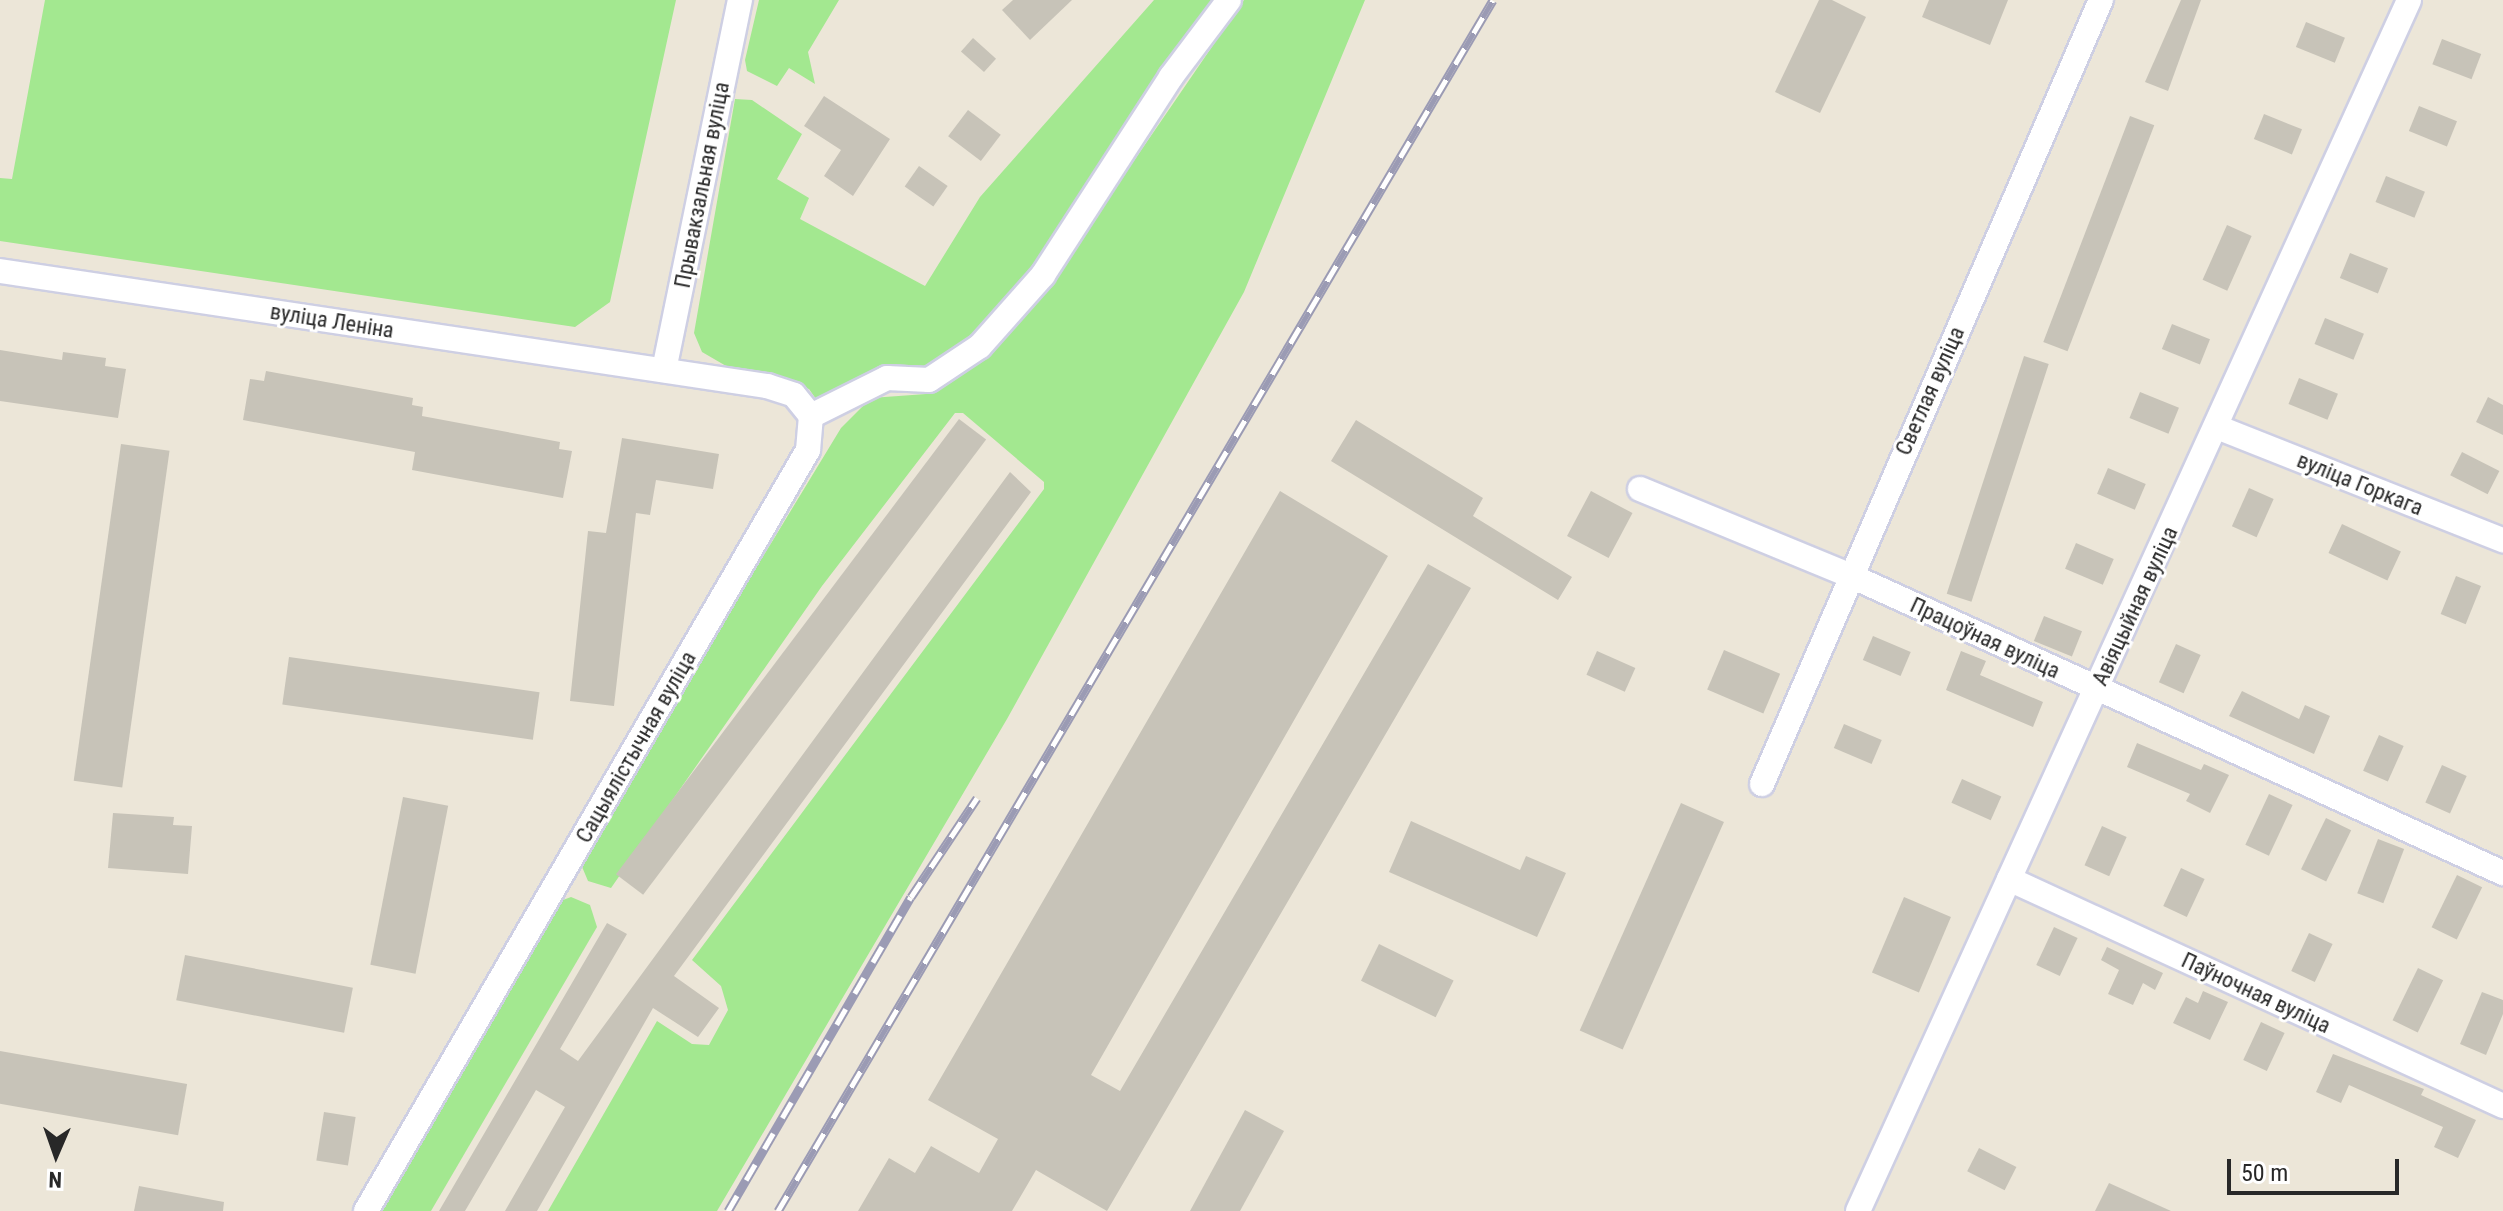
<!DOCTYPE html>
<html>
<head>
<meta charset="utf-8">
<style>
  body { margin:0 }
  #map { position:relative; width:2503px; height:1211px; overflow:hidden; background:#ece6d8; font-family:"Roboto Condensed",sans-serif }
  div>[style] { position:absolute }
  .green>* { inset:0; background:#a3e890 }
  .building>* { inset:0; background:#c7c3b8; transform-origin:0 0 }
  .roads { filter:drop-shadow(2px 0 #cecfe3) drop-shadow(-2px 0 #cecfe3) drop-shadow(0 2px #cecfe3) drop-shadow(0 -2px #cecfe3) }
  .minor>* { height:24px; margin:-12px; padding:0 12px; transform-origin:12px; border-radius:12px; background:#fff }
  .rail>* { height:9px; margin-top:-4.5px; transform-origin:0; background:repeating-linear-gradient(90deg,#fff 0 18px,#9b9bb4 0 36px); box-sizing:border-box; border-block:2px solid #9b9bb4 }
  span { translate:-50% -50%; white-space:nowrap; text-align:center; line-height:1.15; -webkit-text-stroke:6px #fff; paint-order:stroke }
  .street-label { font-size:22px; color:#282828 }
  .north { position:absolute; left:16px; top:1115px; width:80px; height:80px; -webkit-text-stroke:6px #fff; paint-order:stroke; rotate:182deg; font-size:22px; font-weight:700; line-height:32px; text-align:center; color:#282828 }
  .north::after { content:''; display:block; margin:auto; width:28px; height:36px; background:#282828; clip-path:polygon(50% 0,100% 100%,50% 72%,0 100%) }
  .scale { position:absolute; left:2227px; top:1159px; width:172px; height:36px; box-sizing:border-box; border:4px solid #282828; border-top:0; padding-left:10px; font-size:24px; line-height:28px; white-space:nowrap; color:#282828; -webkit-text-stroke:6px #fff; paint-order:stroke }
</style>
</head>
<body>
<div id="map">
  <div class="green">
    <i style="clip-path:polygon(45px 0,676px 0,610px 302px,575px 327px,0 241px,0 178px,12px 179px)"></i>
    <i style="clip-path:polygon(759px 0,839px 0,808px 52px,815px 84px,789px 68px,777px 86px,747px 71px,745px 60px)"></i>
    <i style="clip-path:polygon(1154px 0,1218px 0,1028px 276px,977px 331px,935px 365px,880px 373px,818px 402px,809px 389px,733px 370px,702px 352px,694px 333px,735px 99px,752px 100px,802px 134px,777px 179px,809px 198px,800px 219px,925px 286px,980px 197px)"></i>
    <i style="clip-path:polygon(1244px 0,1365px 0,1244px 292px,1007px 719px,717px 1211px,548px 1211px,657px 1021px,692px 1044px,709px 1045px,728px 1010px,721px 986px,692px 960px,1044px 489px,1044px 482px,963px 413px,955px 413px,822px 586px,611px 888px,588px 881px,580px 862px,583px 853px,841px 428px,871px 398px,926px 394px,1003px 336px,1068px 257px)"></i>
    <i style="clip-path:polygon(571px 897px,590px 905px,597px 927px,431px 1211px,376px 1211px,555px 903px)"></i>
  </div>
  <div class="building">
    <i style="clip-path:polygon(1013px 0,1072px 0,1030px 40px,1002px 10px)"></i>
    <i style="clip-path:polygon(1819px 0,1832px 0,1866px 17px,1820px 113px,1775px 92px)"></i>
    <i style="clip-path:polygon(1929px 0,2008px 0,1990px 45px,1922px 17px)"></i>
    <i style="clip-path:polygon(2181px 0,2201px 0,2168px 91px,2145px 82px)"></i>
    <i style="left:2306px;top:22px;width:42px;height:27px;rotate:22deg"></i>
    <i style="left:973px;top:38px;width:31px;height:18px;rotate:42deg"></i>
    <i style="left:2442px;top:39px;width:42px;height:27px;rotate:21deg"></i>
    <i style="clip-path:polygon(824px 96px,890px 139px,853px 196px,824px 176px,841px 150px,804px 126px)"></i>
    <i style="left:2419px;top:106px;width:41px;height:27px;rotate:22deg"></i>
    <i style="left:968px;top:110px;width:41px;height:33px;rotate:37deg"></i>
    <i style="left:2264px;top:114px;width:41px;height:27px;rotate:22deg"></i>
    <i style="left:2130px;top:116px;width:26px;height:242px;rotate:21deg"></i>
    <i style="left:919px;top:166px;width:35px;height:25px;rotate:35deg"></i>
    <i style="left:2386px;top:176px;width:42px;height:28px;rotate:22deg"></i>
    <i style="left:2227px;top:225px;width:27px;height:60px;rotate:24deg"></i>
    <i style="left:2350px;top:253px;width:41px;height:27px;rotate:22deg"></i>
    <i style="left:2325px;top:318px;width:42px;height:28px;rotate:22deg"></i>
    <i style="left:2172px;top:324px;width:41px;height:27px;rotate:22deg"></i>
    <i style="clip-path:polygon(0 350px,62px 360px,63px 352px,106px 358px,105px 366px,126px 369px,118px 418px,0 401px)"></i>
    <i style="left:2024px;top:356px;width:26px;height:250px;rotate:18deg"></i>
    <i style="clip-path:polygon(266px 371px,413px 398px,412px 405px,423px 407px,422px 416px,560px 442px,559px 449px,572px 451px,563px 498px,412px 470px,415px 452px,243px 420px,250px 379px,264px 381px)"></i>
    <i style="left:2299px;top:378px;width:42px;height:28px;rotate:22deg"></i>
    <i style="left:2140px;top:392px;width:42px;height:28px;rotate:22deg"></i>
    <i style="clip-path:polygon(2488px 397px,2503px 405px,2503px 435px,2476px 422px)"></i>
    <i style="left:959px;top:419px;width:34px;height:570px;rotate:37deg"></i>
    <i style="clip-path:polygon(1356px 420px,1483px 498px,1473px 516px,1572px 577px,1558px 600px,1331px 461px)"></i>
    <i style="clip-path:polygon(622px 438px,719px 454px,713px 489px,656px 480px,650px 515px,636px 513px,614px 706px,570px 701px,588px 531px,606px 533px)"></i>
    <i style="left:121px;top:444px;width:49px;height:340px;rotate:8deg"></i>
    <i style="left:2462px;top:452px;width:42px;height:26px;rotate:27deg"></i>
    <i style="left:2108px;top:468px;width:41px;height:28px;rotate:23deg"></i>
    <i style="clip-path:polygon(1010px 472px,1031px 492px,674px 976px,719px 1008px,698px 1037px,653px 1008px,537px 1211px,505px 1211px,565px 1107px,536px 1090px,465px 1211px,439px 1211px,607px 923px,627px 934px,560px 1049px,578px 1061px)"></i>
    <i style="left:2249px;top:488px;width:27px;height:42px;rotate:24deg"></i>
    <i style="clip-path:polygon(1280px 491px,1388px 556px,1091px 1075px,1120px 1091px,1428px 564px,1471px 588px,1107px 1211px,1036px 1170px,1012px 1211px,858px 1211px,889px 1158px,915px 1173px,931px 1146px,979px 1173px,998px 1139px,928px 1100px)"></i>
    <i style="left:1591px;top:491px;width:47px;height:51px;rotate:28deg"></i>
    <i style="left:2342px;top:524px;width:65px;height:32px;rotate:25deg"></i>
    <i style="left:2076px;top:543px;width:41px;height:28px;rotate:23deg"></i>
    <i style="left:2456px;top:576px;width:27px;height:41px;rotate:22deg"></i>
    <i style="left:2044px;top:616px;width:41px;height:27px;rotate:22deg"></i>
    <i style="left:1873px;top:636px;width:41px;height:26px;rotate:23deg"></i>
    <i style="left:2176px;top:644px;width:27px;height:42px;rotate:24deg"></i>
    <i style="left:1724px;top:650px;width:61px;height:43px;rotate:23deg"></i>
    <i style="left:1597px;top:651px;width:42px;height:26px;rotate:24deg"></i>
    <i style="clip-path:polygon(1961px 651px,1986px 661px,1980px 675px,2043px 702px,2033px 727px,1946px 690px)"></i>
    <i style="left:289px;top:657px;width:253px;height:48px;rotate:8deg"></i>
    <i style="clip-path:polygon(2242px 691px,2299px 719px,2305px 705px,2330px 716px,2314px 754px,2229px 716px)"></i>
    <i style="left:1844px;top:724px;width:41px;height:26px;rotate:23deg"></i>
    <i style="left:2379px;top:735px;width:27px;height:39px;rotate:24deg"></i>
    <i style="clip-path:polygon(2137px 743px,2201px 770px,2204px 764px,2229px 775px,2210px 813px,2186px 801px,2190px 794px,2127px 767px)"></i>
    <i style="left:2442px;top:765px;width:27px;height:41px;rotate:24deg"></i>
    <i style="left:1962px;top:779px;width:43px;height:26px;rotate:24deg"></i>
    <i style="left:2269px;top:794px;width:26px;height:56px;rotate:25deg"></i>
    <i style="left:403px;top:797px;width:46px;height:171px;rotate:11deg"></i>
    <i style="left:1681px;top:803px;width:47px;height:249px;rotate:24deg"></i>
    <i style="clip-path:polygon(113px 813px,174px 817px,173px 825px,192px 826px,188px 874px,108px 868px)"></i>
    <i style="left:2326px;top:818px;width:28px;height:57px;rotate:26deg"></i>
    <i style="clip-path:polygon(1411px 821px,1520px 870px,1526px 856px,1566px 873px,1537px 937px,1389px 872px)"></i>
    <i style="left:2102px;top:826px;width:27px;height:43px;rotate:24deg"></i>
    <i style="left:2378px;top:839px;width:28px;height:58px;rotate:21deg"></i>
    <i style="left:2181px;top:868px;width:26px;height:42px;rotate:25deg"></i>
    <i style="left:2457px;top:875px;width:28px;height:58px;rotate:26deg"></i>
    <i style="left:1904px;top:897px;width:51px;height:82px;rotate:23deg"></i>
    <i style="left:2054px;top:927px;width:26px;height:42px;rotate:25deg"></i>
    <i style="left:2309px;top:933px;width:26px;height:42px;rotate:25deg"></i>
    <i style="left:1379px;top:944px;width:83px;height:41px;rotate:26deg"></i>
    <i style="clip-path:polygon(2107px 947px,2163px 973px,2155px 990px,2143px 983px,2133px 1005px,2108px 994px,2119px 970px,2101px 960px)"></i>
    <i style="left:185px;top:955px;width:171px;height:46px;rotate:11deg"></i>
    <i style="left:2418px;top:968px;width:28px;height:58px;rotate:26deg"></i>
    <i style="clip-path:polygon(2203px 991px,2228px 1002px,2210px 1040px,2173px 1023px,2186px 997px,2198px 1003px)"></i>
    <i style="clip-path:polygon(2482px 992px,2503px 1000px,2503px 1014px,2486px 1055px,2460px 1044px)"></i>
    <i style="left:2261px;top:1022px;width:26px;height:42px;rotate:25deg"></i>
    <i style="left:0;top:1051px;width:190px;height:52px;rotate:10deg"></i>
    <i style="clip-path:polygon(2333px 1054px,2424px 1089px,2421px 1095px,2476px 1120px,2458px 1158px,2434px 1147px,2443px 1127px,2349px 1085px,2341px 1103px,2316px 1092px)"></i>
    <i style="clip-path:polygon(1245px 1110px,1284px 1131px,1240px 1211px,1190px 1211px)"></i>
    <i style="left:324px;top:1112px;width:32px;height:49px;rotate:9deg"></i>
    <i style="left:1979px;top:1148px;width:42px;height:26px;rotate:27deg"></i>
    <i style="clip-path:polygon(2109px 1183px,2171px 1211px,2095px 1211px)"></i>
    <i style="clip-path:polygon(139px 1186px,224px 1202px,223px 1211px,134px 1211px)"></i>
  </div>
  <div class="roads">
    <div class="minor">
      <i style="left:0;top:271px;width:776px;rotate:8.53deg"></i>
      <i style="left:767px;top:386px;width:28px;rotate:18deg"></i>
      <i style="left:794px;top:395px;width:27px;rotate:51deg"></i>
      <i style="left:811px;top:416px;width:34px;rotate:95deg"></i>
      <i style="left:808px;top:450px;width:880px;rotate:120.15deg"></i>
      <i style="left:664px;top:370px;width:378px;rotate:-78.4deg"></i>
      <i style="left:811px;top:416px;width:85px;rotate:-26.6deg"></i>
      <i style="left:887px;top:378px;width:42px;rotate:2.7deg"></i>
      <i style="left:929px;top:380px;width:61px;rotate:-33.7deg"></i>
      <i style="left:980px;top:346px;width:95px;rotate:-48.4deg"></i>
      <i style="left:1043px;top:275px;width:236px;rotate:-57.1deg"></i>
      <i style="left:1171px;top:77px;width:96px;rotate:-53deg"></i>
      <i style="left:2217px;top:427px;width:308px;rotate:21.6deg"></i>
      <i style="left:1640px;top:489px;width:226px;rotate:22.4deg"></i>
      <i style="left:1849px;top:575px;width:719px;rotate:24.5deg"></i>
      <i style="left:1762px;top:784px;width:854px;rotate:-66.62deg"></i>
      <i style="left:2009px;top:879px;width:544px;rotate:24.68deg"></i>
      <i style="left:1858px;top:1211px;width:1330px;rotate:-65.53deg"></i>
    </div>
  </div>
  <div class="rail">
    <i style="left:728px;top:1211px;width:363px;rotate:-59.8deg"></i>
    <i style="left:911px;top:897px;width:119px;rotate:-56.3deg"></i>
    <i style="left:778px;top:1211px;width:1406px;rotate:-59.44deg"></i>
  </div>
  <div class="street-label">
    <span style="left:702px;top:185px;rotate:-79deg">Прывакзальная вуліца</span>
    <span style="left:332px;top:321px;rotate:9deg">вуліца Леніна</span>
    <span style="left:1930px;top:391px;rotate:-66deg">Светлая вуліца</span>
    <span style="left:2360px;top:484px;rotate:22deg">вуліца Горкага</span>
    <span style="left:2135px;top:606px;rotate:-65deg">Авіяцыйная вуліца</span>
    <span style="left:1985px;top:638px;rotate:25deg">Працоўная вуліца</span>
    <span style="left:636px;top:747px;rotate:-60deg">Сацыялістычная вуліца</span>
    <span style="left:2256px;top:993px;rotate:25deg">Паўночная вуліца</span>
  </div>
  <div class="north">N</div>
  <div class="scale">50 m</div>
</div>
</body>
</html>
